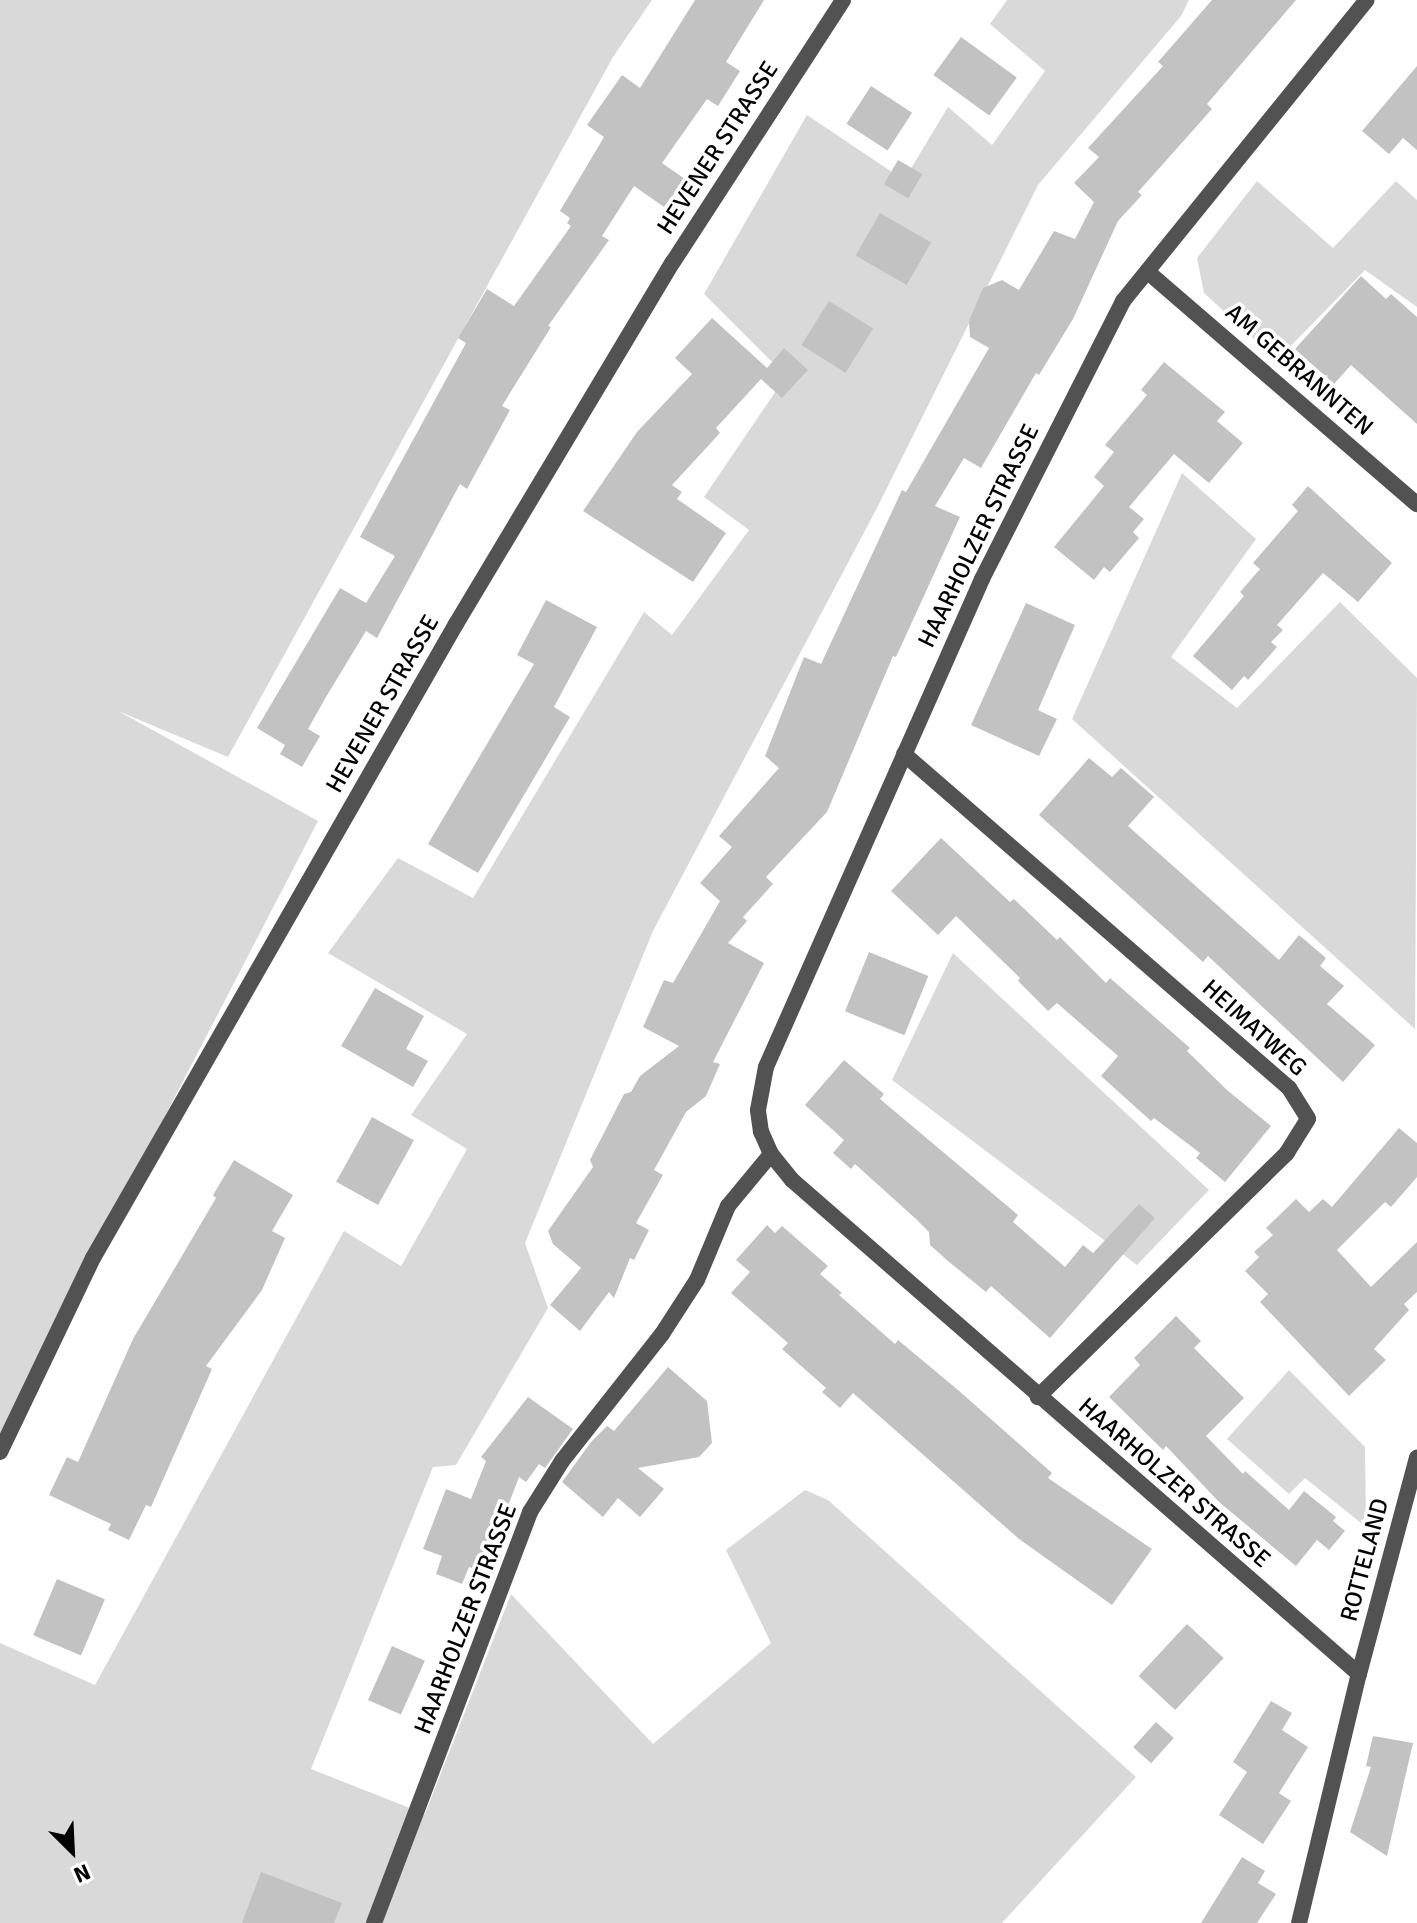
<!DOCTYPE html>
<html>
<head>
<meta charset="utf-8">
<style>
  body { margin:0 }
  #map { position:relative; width:1417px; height:1923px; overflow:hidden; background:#fff; font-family:Signika,sans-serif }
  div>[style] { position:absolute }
  .green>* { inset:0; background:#d9d9d9 }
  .building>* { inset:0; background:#c2c2c2; transform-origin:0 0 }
  .minor>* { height:16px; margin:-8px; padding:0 8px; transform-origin:8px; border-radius:8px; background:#525252 }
  .tertiary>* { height:16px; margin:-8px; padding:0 8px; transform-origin:8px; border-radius:8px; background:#525252 }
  span { translate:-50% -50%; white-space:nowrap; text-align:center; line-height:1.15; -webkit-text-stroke:7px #fff; paint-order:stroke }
  .street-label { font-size:24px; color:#000 }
  .north { position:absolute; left:32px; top:1811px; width:80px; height:80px; -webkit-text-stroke:6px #fff; paint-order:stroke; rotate:156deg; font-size:22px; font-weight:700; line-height:32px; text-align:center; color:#000 }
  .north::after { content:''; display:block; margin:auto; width:28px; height:36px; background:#000; clip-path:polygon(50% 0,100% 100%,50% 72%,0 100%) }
</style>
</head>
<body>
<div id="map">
  <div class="green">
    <i style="clip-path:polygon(0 0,652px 0,613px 57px,228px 757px,118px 711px,318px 821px,0 1434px)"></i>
    <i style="clip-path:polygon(1007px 0,1189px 0,1181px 16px,1038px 185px,877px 508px,653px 931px,525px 1243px,548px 1308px,456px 1465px,433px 1467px,311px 1769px,425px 1814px,511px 1594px,653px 1744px,771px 1643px,726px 1550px,805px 1490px,828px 1500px,1136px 1777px,1002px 1923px,0 1923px,0 1643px,95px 1685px,344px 1231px,401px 1266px,467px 1149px,411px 1115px,467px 1034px,328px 953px,398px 858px,473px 898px,644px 612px,672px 635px,749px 530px,704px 497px,786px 376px,704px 294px,807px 115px,904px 180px,948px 107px,992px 145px,1045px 71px,990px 24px)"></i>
    <i style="clip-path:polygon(1257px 181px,1333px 248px,1396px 181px,1417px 200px,1417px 307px,1365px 270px,1277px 360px,1204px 293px,1197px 258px)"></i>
    <i style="clip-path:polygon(1182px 473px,1256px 539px,1171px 657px,1237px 708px,1340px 602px,1417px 678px,1415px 1029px,1072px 719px)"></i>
    <i style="clip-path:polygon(953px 953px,1209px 1190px,1137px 1265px,892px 1080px)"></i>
    <i style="clip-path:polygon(1289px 1370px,1365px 1447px,1366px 1527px,1305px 1478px,1289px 1494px,1227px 1439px)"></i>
  </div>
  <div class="building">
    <i style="clip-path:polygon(695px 0,764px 0,726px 62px,740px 71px,718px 106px,707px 99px,662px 163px,685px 179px,664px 207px,634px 186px,602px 236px,609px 240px,548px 326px,551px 327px,502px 406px,510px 410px,467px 489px,460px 484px,377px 638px,366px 631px,326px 697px,308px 729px,320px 736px,302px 767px,280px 754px,285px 745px,257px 728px,340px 588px,366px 603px,395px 556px,360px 537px,466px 343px,458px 338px,487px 289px,514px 306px,571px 226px,567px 223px,570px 218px,560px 211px,604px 137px,587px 125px,622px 75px,640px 88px)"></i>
    <i style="clip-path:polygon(1212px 0,1296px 0,1207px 104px,1212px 109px,1138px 192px,1142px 195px,1118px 221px,1073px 319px,1039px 375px,1036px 373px,981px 468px,964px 458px,935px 506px,960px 517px,896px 657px,893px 656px,827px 812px,766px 877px,773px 884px,743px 917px,747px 921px,728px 943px,764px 963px,713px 1062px,720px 1064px,706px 1096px,686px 1112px,654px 1170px,663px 1175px,636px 1223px,649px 1230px,634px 1260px,630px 1258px,614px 1298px,609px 1292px,580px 1331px,550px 1305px,581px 1268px,553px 1244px,548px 1231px,593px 1167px,590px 1160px,624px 1094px,631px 1092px,640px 1076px,679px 1046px,643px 1027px,664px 980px,673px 983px,720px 901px,700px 883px,732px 847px,719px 836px,779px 768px,765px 756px,804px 657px,821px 664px,902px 490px,906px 492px,989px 348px,970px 337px,969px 321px,983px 288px,1002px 280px,1019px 290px,1054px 231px,1075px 239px,1094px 202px,1074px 183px,1099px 157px,1088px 148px,1163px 66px,1158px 62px)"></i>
    <i style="left:961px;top:37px;width:69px;height:47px;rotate:36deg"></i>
    <i style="clip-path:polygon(1417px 66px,1417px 150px,1403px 138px,1389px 154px,1362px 131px)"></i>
    <i style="left:871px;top:86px;width:49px;height:45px;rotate:33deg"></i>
    <i style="left:898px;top:160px;width:28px;height:28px;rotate:30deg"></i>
    <i style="left:880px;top:213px;width:59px;height:49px;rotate:30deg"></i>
    <i style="clip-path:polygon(1361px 276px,1386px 299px,1391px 294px,1417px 317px,1417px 424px,1351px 365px,1334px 384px,1295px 349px)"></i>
    <i style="left:829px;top:301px;width:52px;height:52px;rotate:32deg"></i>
    <i style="clip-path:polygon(712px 318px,767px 368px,784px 348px,808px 370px,782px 398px,761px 379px,716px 428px,720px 433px,672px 485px,682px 492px,677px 499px,726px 533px,693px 582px,583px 511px,637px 432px,692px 374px,675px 358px)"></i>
    <i style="clip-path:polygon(1164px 362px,1225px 412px,1217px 421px,1243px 443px,1209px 483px,1174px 454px,1129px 507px,1144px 519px,1133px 532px,1139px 538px,1110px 572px,1104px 567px,1094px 580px,1054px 547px,1104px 486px,1094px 477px,1114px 452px,1105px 445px,1147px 395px,1141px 390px)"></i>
    <i style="clip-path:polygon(1308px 486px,1392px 563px,1358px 602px,1323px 573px,1277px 625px,1283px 630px,1271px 642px,1277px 647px,1248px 680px,1244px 676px,1232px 690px,1193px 656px,1244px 596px,1240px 592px,1260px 569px,1253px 563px,1298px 511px,1292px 505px)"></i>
    <i style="clip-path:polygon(546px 600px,597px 627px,554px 707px,570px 717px,478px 873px,428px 844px,534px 664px,517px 655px)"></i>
    <i style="clip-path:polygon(1026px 603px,1075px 625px,1038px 710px,1057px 719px,1039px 756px,971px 725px)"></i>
    <i style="clip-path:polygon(1089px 758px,1112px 777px,1121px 768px,1154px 797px,1128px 826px,1279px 960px,1299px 935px,1326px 958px,1320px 966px,1344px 986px,1327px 1004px,1375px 1045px,1343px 1082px,1208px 956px,1203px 962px,1039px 815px)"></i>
    <i style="clip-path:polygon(941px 838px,1010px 902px,1014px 899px,1057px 940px,1060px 937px,1106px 983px,1110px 978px,1190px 1048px,1187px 1051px,1227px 1090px,1271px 1126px,1225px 1182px,1196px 1158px,1200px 1153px,1154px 1118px,1151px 1121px,1101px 1076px,1118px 1056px,1057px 1003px,1048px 1011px,1018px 981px,1020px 978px,956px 916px,938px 935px,891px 891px)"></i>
    <i style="left:869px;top:952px;width:64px;height:64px;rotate:22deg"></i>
    <i style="clip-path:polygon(375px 988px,424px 1016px,406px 1049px,428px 1061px,413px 1087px,341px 1046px)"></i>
    <i style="clip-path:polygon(844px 1060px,884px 1094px,880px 1099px,1018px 1215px,1013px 1222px,1065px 1267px,1083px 1245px,1093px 1253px,1139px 1204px,1155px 1218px,1050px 1338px,991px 1286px,986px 1292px,948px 1261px,930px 1245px,929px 1232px,916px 1219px,855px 1164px,851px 1169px,833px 1153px,844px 1140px,805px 1105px)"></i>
    <i style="left:372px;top:1117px;width:48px;height:74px;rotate:29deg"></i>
    <i style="clip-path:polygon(1399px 1128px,1417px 1143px,1417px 1177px,1391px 1207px,1385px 1202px,1337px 1250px,1371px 1287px,1417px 1242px,1417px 1292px,1404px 1304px,1409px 1310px,1374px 1349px,1386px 1360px,1349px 1396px,1260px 1302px,1268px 1294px,1245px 1271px,1259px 1257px,1254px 1252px,1273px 1235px,1266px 1228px,1296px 1199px,1309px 1212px,1323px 1199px,1332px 1207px)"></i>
    <i style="clip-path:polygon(234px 1160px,293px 1195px,272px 1231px,285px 1238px,262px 1290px,206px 1366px,212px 1369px,151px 1507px,146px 1505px,129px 1540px,108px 1530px,111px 1524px,49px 1495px,67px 1457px,78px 1462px,133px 1339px,216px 1198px,213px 1195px)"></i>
    <i style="clip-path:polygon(767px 1225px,775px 1233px,782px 1226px,828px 1266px,820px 1274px,842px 1293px,839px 1295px,895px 1344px,898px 1340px,958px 1390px,1052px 1473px,1048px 1478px,1152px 1549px,1112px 1605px,1019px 1539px,853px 1393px,840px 1408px,822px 1392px,826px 1388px,782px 1349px,788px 1343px,731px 1293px,750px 1272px,736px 1260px)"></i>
    <i style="clip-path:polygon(1176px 1316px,1201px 1341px,1194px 1348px,1244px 1398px,1206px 1436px,1243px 1474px,1245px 1471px,1289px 1510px,1304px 1491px,1336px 1517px,1333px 1521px,1345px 1531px,1329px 1550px,1317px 1540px,1296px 1566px,1219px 1502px,1166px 1446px,1163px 1450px,1109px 1397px,1140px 1365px,1134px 1358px)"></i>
    <i style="clip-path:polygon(668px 1367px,707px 1401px,712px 1443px,699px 1457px,638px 1468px,664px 1489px,640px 1517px,618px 1498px,603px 1517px,562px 1482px,591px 1442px,607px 1426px,614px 1431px)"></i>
    <i style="clip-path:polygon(528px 1397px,573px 1429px,545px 1468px,539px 1464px,526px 1482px,519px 1477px,483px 1572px,469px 1567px,462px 1584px,436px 1574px,442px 1556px,423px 1549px,446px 1489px,471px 1499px,486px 1461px,481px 1457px)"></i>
    <i style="left:57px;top:1579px;width:52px;height:61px;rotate:23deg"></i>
    <i style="left:1187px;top:1624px;width:50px;height:71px;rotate:43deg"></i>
    <i style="left:392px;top:1646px;width:36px;height:59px;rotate:24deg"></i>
    <i style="clip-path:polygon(1271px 1701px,1292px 1713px,1282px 1730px,1308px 1747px,1279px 1793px,1291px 1801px,1263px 1844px,1219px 1815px,1247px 1772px,1233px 1762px)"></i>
    <i style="left:1156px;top:1722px;width:24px;height:34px;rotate:42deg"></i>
    <i style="clip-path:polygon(1373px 1736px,1413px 1743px,1387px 1856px,1350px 1832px,1371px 1767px,1366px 1766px)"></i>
    <i style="clip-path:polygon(1242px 1857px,1265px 1871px,1258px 1883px,1276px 1894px,1257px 1923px,1201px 1923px)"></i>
    <i style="clip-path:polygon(261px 1872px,342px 1903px,334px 1923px,242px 1923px)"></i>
  </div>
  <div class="minor">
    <i style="left:1149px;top:273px;width:354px;rotate:40.8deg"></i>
    <i style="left:904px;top:754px;width:510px;rotate:40.94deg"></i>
    <i style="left:1289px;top:1088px;width:36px;rotate:58deg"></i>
    <i style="left:1308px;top:1119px;width:40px;rotate:122deg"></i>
    <i style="left:1287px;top:1153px;width:349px;rotate:135.6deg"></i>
    <i style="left:1359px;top:1674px;width:224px;rotate:-75deg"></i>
    <i style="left:374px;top:1923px;width:440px;rotate:-69.2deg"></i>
    <i style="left:530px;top:1512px;width:60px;rotate:-57.9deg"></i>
    <i style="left:562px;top:1461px;width:162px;rotate:-51.8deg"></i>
    <i style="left:662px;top:1334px;width:64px;rotate:-57.1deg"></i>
    <i style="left:697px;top:1280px;width:80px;rotate:-67.3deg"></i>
    <i style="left:728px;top:1206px;width:67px;rotate:-50.4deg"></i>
    <i style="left:1299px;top:1923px;width:256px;rotate:-76.5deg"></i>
    <i style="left:1359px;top:1674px;width:752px;rotate:-138.94deg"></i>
    <i style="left:792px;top:1180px;width:33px;rotate:-129deg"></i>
    <i style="left:771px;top:1154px;width:24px;rotate:-114deg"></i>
    <i style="left:761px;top:1132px;width:22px;rotate:-98deg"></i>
    <i style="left:758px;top:1110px;width:44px;rotate:-79.5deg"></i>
    <i style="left:766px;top:1067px;width:534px;rotate:-66.12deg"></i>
    <i style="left:982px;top:579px;width:312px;rotate:-63.1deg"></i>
    <i style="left:1123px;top:301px;width:387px;rotate:-51deg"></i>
  </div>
  <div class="tertiary">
    <i style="left:0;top:1452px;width:215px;rotate:-64.4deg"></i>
    <i style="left:93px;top:1258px;width:731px;rotate:-60.21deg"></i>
    <i style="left:456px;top:624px;width:422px;rotate:-59.1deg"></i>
    <i style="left:673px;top:262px;width:312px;rotate:-57deg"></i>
  </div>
  <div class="street-label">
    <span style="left:718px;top:148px;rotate:-57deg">HEVENER STRASSE</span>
    <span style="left:1299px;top:370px;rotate:41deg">AM GEBRANNTEN</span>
    <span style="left:979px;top:536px;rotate:-64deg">HAARHOLZER STRASSE</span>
    <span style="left:383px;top:704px;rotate:-60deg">HEVENER STRASSE</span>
    <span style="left:1254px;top:1028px;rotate:42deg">HEIMATWEG</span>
    <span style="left:1174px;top:1483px;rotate:41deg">HAARHOLZER STRASSE</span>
    <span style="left:1365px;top:1560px;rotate:-75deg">ROTTELAND</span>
    <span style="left:466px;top:1619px;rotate:-69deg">HAARHOLZER STRASSE</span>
  </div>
  <div class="north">N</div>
</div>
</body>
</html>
